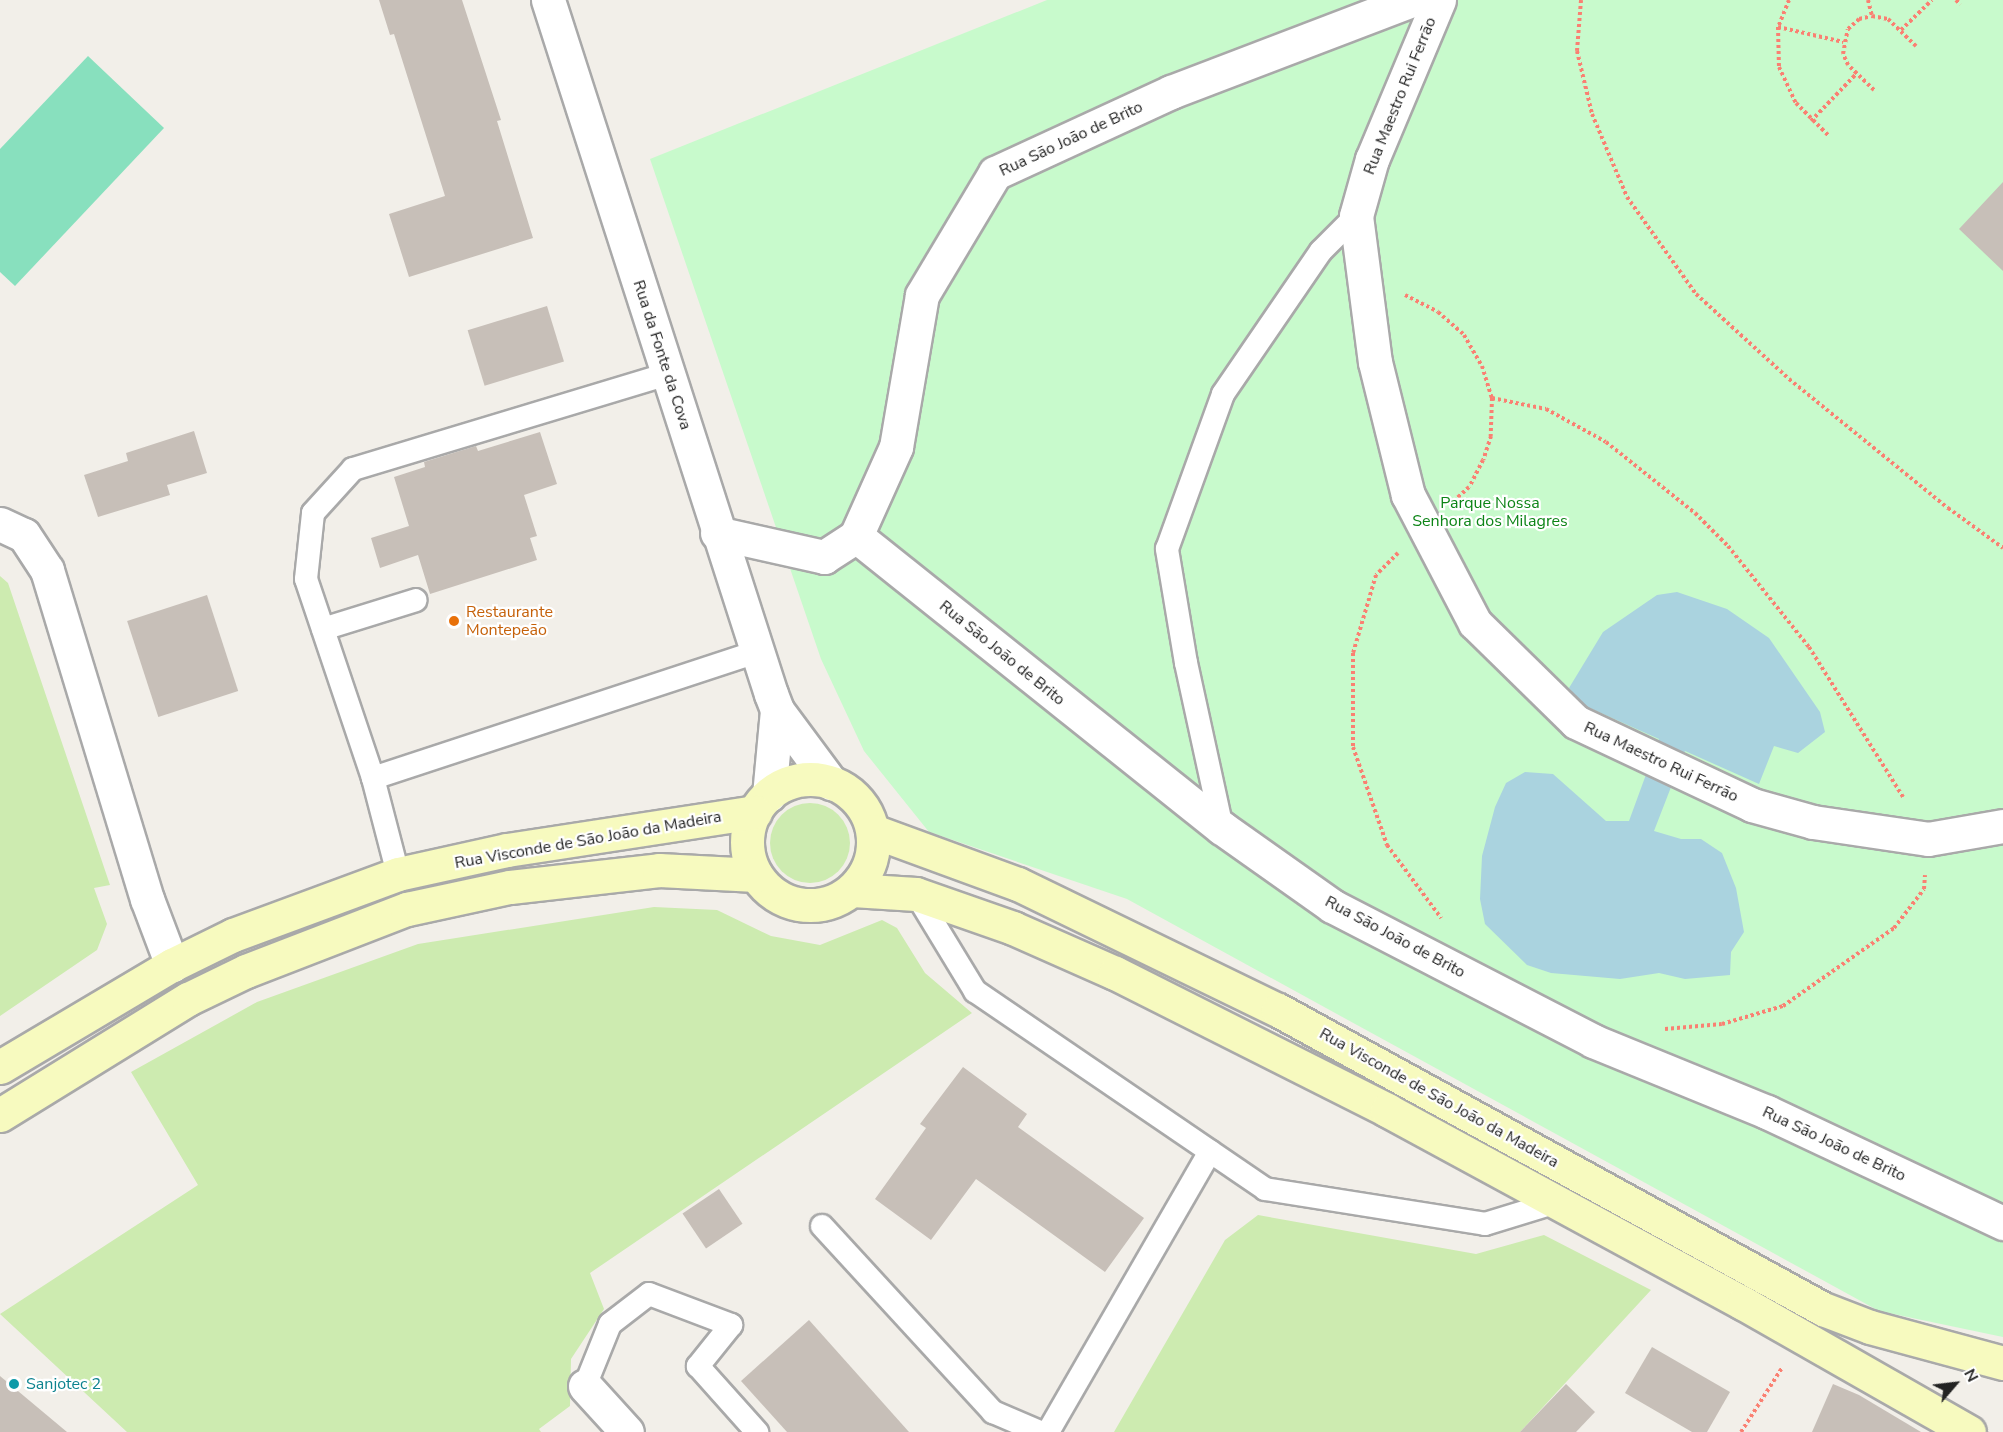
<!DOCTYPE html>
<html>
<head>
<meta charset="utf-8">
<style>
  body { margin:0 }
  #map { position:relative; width:2003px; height:1432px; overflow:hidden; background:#f2efe9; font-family:"Nunito Sans",sans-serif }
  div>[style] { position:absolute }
  .grass>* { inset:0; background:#cdebb0 }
  .round { border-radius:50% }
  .park>* { inset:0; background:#c8facc }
  .pitch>* { inset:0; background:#88e0be }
  .water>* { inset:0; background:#aad3df }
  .building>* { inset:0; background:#c7bfb8; transform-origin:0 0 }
  .path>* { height:4px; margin-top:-2px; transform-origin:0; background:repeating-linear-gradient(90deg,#fa8072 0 3px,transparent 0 6px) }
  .roads { filter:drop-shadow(2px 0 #a9a9a9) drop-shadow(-2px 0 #a9a9a9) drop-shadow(0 2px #a9a9a9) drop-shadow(0 -2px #a9a9a9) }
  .lane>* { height:22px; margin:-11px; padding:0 11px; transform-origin:11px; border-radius:11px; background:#fff }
  .street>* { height:33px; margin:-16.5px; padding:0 16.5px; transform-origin:16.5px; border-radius:16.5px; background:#fff }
  .secondary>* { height:33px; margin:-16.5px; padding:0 16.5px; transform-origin:16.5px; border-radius:16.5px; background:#f7fabf }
  .secondary>.ring { margin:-16.5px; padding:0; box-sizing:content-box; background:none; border:33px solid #f7fabf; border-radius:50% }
  .dots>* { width:16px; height:16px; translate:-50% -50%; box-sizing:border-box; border:3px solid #fff; border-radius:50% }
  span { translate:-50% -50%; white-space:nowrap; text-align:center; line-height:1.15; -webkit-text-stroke:4.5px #fff; paint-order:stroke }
  .street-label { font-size:16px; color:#222 }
  .park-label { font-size:16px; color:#0c8416 }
  .food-label { font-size:16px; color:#c56008 }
  .left { translate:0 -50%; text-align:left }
  .culture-label { font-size:16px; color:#0d838f }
  .north { position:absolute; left:1925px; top:1354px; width:60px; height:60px; -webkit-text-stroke:4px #fff; paint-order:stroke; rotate:62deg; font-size:16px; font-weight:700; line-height:24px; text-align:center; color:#222 }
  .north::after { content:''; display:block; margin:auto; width:21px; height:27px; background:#222; clip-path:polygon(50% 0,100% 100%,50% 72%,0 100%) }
</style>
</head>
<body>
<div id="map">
  <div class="grass">
    <i style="clip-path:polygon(0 576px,8px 583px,110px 885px,94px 888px,107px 924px,97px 950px,0 1016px)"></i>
    <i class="round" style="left:770px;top:803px;width:80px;height:80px"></i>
    <i style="clip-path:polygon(654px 907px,717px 910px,771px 936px,820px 945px,882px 920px,897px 928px,925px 973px,972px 1013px,590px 1273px,604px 1309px,571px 1359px,570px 1406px,539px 1429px,541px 1432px,127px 1432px,0 1314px,198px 1185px,131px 1072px,257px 1002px,418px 944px)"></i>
    <i style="clip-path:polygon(1258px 1215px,1476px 1254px,1544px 1235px,1651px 1290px,1520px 1432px,1114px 1432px,1225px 1240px)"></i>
  </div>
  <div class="park">
    <i style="clip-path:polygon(1047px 0,2003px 0,2003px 1337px,1879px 1311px,1127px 899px,929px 832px,864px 751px,821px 659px,650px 159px)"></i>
  </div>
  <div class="pitch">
    <i style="clip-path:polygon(88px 56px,164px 128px,15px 286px,0 272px,0 149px)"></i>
  </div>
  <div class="water">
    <i style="clip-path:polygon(1677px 592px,1727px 609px,1769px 638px,1820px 712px,1825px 732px,1798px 753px,1774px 746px,1759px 784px,1685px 751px,1654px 831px,1681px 839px,1701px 839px,1722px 853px,1736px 888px,1744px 932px,1731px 952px,1730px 975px,1685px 979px,1659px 973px,1620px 979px,1551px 973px,1527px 965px,1485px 924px,1480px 899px,1482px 856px,1495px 807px,1506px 783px,1525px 772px,1553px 774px,1606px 821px,1629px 821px,1659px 739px,1583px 705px,1569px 688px,1603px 632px,1657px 595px)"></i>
  </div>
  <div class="building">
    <i style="clip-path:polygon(379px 0,462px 0,501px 120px,497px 121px,533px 238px,409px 277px,389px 214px,445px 196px,394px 34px,390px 35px)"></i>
    <i style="clip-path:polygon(2003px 182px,2003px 271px,1959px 229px)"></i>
    <i style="left:547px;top:306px;width:58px;height:83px;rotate:73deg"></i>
    <i style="clip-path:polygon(194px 431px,207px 473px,167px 485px,170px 495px,98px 517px,84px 475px,128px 461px,126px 453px)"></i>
    <i style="clip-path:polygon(540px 432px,557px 484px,524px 495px,537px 536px,530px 538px,537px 560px,430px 594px,418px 555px,380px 568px,371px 538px,409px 526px,394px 477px,425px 467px,424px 462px,476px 446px,478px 451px)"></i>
    <i style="left:207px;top:595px;width:101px;height:84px;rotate:72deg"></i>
    <i style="clip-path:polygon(963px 1067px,1027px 1114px,1018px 1127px,1144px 1218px,1105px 1272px,976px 1179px,931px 1240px,875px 1199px,926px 1128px,920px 1124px)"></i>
    <i style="left:719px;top:1189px;width:42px;height:44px;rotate:56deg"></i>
    <i style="clip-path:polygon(809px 1320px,909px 1432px,787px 1432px,741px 1381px)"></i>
    <i style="clip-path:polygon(1652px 1347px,1730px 1392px,1707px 1432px,1692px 1432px,1625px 1393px)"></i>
    <i style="clip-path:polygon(0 1376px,67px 1432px,0 1432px)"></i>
    <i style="clip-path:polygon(1566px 1384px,1595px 1412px,1576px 1432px,1520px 1432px)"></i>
    <i style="clip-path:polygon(1833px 1384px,1859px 1395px,1921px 1432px,1812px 1432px)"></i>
  </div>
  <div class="path">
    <i style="left:1581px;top:0;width:51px;rotate:94.5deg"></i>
    <i style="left:1577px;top:51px;width:65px;rotate:76.6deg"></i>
    <i style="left:1592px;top:114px;width:90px;rotate:67.1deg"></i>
    <i style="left:1627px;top:197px;width:119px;rotate:54.6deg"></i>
    <i style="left:1696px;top:294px;width:126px;rotate:42.4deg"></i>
    <i style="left:1789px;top:379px;width:205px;rotate:39.1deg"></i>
    <i style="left:1948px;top:508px;width:68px;rotate:36deg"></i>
    <i style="left:1789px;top:0;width:29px;rotate:112deg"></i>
    <i style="left:1778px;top:27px;width:40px;rotate:88.6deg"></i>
    <i style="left:1779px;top:67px;width:40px;rotate:65deg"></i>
    <i style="left:1796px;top:103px;width:47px;rotate:45deg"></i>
    <i style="left:1868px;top:0;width:16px;rotate:76deg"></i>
    <i style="left:1956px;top:0;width:6px;rotate:45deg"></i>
    <i style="left:1778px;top:27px;width:67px;rotate:13deg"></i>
    <i style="left:1901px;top:30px;width:43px;rotate:-44.1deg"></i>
    <i style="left:1874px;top:90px;width:36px;rotate:-136deg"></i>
    <i style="left:1848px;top:65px;width:12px;rotate:-114deg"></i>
    <i style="left:1843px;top:54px;width:25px;rotate:-79deg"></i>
    <i style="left:1848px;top:29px;width:15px;rotate:-42deg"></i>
    <i style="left:1859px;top:19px;width:13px;rotate:-13deg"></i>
    <i style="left:1872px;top:16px;width:16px;rotate:11deg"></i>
    <i style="left:1888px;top:19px;width:39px;rotate:44deg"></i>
    <i style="left:1811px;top:121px;width:65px;rotate:-46.2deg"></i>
    <i style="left:1405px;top:295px;width:37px;rotate:27deg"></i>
    <i style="left:1438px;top:312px;width:35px;rotate:41deg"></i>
    <i style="left:1464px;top:335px;width:36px;rotate:60deg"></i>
    <i style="left:1482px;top:366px;width:34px;rotate:73deg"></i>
    <i style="left:1492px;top:398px;width:38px;rotate:92deg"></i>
    <i style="left:1491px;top:436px;width:25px;rotate:108deg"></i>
    <i style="left:1483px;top:460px;width:30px;rotate:117deg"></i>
    <i style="left:1469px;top:487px;width:21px;rotate:137deg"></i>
    <i style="left:1492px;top:398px;width:55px;rotate:11.5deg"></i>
    <i style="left:1546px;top:409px;width:68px;rotate:28.8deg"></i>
    <i style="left:1606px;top:442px;width:114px;rotate:38.6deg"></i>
    <i style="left:1695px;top:513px;width:47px;rotate:45deg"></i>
    <i style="left:1728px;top:546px;width:129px;rotate:51.3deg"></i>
    <i style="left:1809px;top:647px;width:177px;rotate:57.9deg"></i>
    <i style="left:1398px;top:553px;width:31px;rotate:135deg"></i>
    <i style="left:1376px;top:575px;width:81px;rotate:106.4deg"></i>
    <i style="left:1353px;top:653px;width:94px;rotate:90deg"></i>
    <i style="left:1353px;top:747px;width:104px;rotate:70.9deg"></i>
    <i style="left:1387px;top:845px;width:91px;rotate:53.5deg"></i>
    <i style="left:1665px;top:1029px;width:57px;rotate:-5deg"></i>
    <i style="left:1722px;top:1024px;width:64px;rotate:-16.4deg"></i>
    <i style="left:1783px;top:1006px;width:136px;rotate:-35.1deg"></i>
    <i style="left:1894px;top:928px;width:49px;rotate:-52.4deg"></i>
    <i style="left:1924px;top:889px;width:14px;rotate:-86deg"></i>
    <i style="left:1741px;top:1432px;width:76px;rotate:-57.4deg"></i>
  </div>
  <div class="roads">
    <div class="lane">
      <i style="left:323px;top:629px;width:97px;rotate:-17.3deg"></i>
      <i style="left:373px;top:778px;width:210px;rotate:-108.6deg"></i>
      <i style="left:306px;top:579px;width:66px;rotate:-83.9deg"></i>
      <i style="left:313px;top:513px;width:59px;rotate:-47.7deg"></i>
      <i style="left:353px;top:469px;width:329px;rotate:-16.8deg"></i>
      <i style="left:1222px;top:828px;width:169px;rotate:-102.3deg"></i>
      <i style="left:1186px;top:663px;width:116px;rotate:-99.5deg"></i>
      <i style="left:1167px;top:549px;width:165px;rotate:-70.1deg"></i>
      <i style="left:1223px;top:394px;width:173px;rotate:-55.6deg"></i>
      <i style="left:1321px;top:251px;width:49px;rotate:-45deg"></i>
      <i style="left:398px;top:874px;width:99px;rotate:-104.6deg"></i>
      <i style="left:373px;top:778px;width:403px;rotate:-18.2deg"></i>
      <i style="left:916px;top:894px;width:114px;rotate:58.7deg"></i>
      <i style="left:975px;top:991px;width:351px;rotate:34.3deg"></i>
      <i style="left:1265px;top:1189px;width:223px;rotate:9deg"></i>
      <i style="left:1485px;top:1224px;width:75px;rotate:-17deg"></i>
      <i style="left:822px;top:1226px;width:253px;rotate:47.4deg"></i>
      <i style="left:993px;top:1412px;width:51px;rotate:23.1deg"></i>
      <i style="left:585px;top:1386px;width:67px;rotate:-68deg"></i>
      <i style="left:610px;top:1324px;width:49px;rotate:-37.6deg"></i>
      <i style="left:649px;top:1294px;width:88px;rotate:20.7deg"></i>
      <i style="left:731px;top:1325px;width:53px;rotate:128.8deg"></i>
      <i style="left:698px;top:1366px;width:89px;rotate:48.2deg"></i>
      <i style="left:1048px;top:1432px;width:324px;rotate:-60deg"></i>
    </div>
    <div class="street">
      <i style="left:548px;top:0;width:729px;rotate:72.19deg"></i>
      <i style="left:771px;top:694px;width:17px;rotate:69deg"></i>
      <i style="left:777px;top:710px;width:91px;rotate:53.5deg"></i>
      <i style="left:1439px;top:0;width:173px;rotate:112.8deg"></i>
      <i style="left:1372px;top:159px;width:59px;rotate:105.7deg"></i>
      <i style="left:1356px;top:216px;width:147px;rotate:82.6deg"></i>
      <i style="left:1375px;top:362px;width:137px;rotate:76.1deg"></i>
      <i style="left:1408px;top:495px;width:144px;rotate:62.4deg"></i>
      <i style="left:1475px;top:623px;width:141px;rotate:44.4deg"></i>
      <i style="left:1576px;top:722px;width:195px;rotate:25.2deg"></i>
      <i style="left:1752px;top:805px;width:63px;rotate:15.6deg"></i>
      <i style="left:1813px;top:822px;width:116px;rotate:8.4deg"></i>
      <i style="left:1928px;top:839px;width:76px;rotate:-9.8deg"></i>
      <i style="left:0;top:524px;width:26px;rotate:25deg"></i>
      <i style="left:24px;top:535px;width:42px;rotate:56.7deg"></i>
      <i style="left:47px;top:570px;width:344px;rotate:73.1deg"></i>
      <i style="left:147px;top:899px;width:71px;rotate:69.3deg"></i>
      <i style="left:717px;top:533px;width:110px;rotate:12.6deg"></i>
      <i style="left:824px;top:557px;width:38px;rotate:-33deg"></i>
      <i style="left:856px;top:536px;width:98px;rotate:-65.8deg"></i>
      <i style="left:896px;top:447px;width:154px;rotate:-80.3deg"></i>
      <i style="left:922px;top:295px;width:142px;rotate:-59.1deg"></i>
      <i style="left:995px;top:173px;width:194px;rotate:-24.7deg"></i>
      <i style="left:1171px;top:92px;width:258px;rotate:-20.9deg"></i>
      <i style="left:856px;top:536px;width:468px;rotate:38.6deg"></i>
      <i style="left:1222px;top:828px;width:135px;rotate:35.3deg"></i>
      <i style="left:1332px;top:906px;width:294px;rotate:27.3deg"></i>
      <i style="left:1593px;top:1041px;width:188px;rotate:22.2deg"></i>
      <i style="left:1767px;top:1112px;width:261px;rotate:25.2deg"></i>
      <i style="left:769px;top:795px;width:85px;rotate:-84.6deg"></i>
      <i style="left:585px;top:1386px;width:62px;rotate:47.6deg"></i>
    </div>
    <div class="secondary">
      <i class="ring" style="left:747px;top:779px;width:93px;height:93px"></i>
      <i style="left:873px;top:831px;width:154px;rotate:20.1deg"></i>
      <i style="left:1018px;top:884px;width:289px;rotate:25.9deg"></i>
      <i style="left:1278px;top:1010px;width:622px;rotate:28.75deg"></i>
      <i style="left:1823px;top:1309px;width:50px;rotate:21deg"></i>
      <i style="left:1870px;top:1327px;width:138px;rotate:15.1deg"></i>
      <i style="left:852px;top:890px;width:64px;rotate:3.6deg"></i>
      <i style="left:916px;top:894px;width:103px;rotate:19.3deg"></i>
      <i style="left:1013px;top:928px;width:111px;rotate:23.8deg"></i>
      <i style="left:1115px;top:973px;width:305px;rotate:26.7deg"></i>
      <i style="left:1387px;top:1110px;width:405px;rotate:28.5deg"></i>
      <i style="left:1743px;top:1303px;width:260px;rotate:29.7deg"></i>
      <i style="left:0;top:1067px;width:200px;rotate:-30.7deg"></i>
      <i style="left:172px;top:965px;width:68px;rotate:-26.2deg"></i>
      <i style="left:233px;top:935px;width:176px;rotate:-20.3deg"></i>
      <i style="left:398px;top:874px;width:112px;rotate:-12.4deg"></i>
      <i style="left:507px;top:850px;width:251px;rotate:-8.7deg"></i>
      <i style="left:0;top:1115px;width:221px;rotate:-31.7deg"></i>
      <i style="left:188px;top:999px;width:64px;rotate:-25.8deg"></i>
      <i style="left:246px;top:971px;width:173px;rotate:-21.1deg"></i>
      <i style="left:407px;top:909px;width:105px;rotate:-12.1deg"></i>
      <i style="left:510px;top:887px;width:150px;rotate:-6.5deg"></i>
      <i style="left:659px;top:870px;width:97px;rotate:3deg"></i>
    </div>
  </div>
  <div class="dots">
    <i style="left:454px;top:621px;background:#e8710a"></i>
    <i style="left:14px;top:1384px;background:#0f9aa8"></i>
  </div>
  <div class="street-label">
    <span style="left:1400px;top:96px;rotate:-68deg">Rua Maestro Rui Ferrão</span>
    <span style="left:1071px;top:139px;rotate:-25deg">Rua São João de Brito</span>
    <span style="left:662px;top:355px;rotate:72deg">Rua da Fonte da Cova</span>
    <span style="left:1002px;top:653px;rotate:39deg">Rua São João de Brito</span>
    <span style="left:1661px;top:762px;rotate:25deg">Rua Maestro Rui Ferrão</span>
    <span style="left:588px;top:840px;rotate:-10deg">Rua Visconde de São João da Madeira</span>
    <span style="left:1395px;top:937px;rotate:28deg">Rua São João de Brito</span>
    <span style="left:1439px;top:1098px;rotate:29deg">Rua Visconde de São João da Madeira</span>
    <span style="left:1834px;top:1144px;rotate:25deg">Rua São João de Brito</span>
  </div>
  <div class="park-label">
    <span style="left:1490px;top:512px">Parque Nossa<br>Senhora dos Milagres</span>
  </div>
  <div class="food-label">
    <span class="left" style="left:466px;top:621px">Restaurante<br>Montepeão</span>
  </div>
  <div class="culture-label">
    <span class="left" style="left:26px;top:1384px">Sanjotec 2</span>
  </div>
  <div class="north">N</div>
</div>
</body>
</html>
